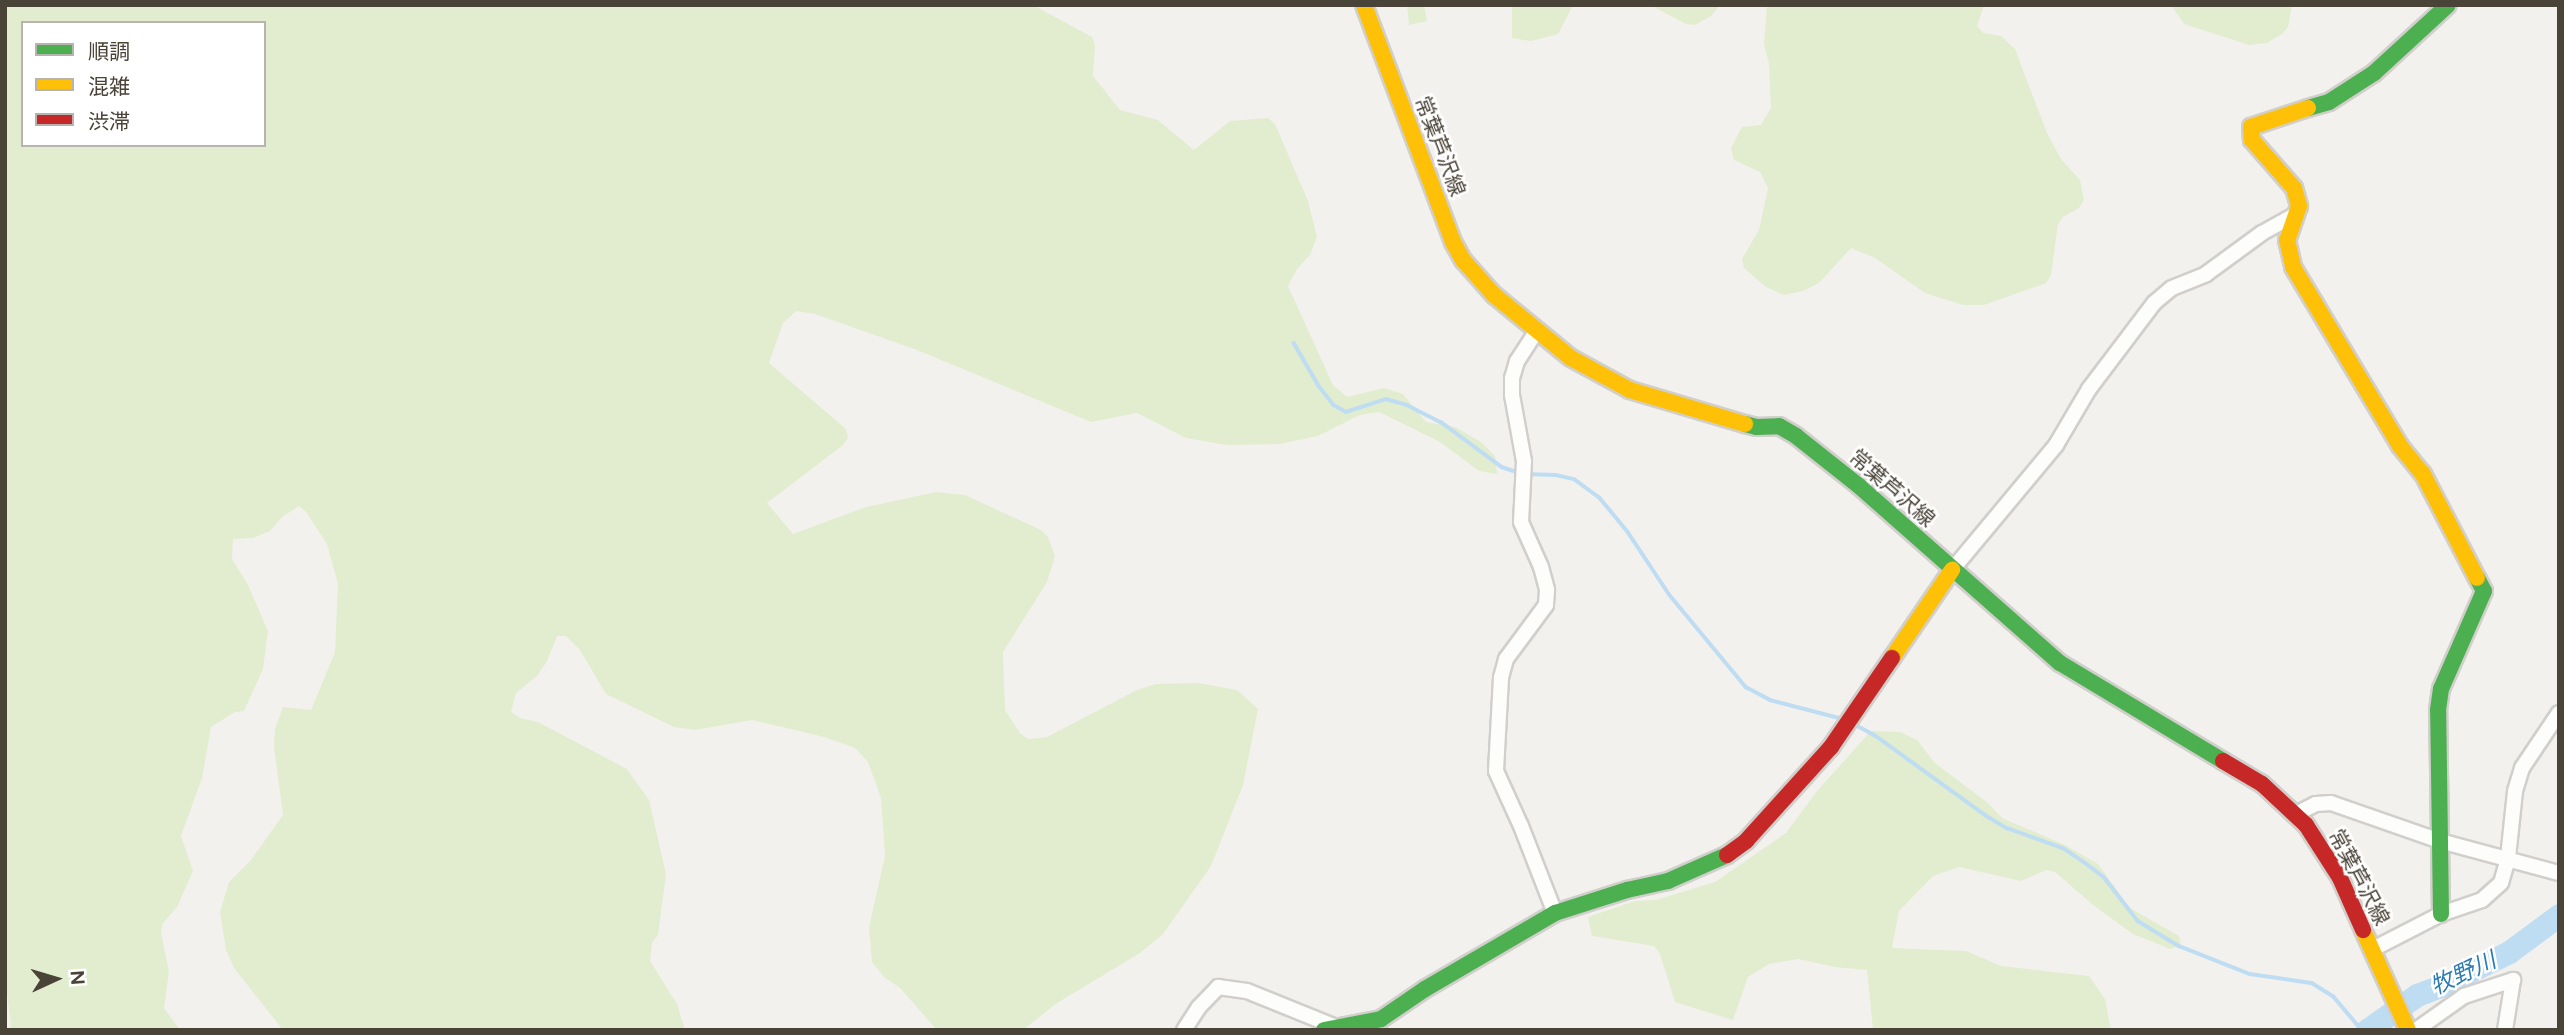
<!DOCTYPE html>
<html>
<head>
<meta charset="utf-8">
<style>
  body { margin:0 }
  #map { position:relative; width:2564px; height:1035px; overflow:hidden; background:#f3f1ee; font-family:Figtree,"Noto Sans JP",sans-serif }
  div>[style] { position:absolute }
  .green>* { inset:0; background:#e1edce }
  .stream>* { height:3.5px; margin:-1.75px; padding:0 1.75px; transform-origin:1.75px; border-radius:1.75px; background:#beddf2 }
  .river>* { height:23px; margin:-11.5px; padding:0 11.5px; transform-origin:11.5px; border-radius:11.5px; background:#beddf2 }
  .roads { filter:drop-shadow(2px 0 #d1cfcb) drop-shadow(-2px 0 #d1cfcb) drop-shadow(0 2px #d1cfcb) drop-shadow(0 -2px #d1cfcb) }
  .street>* { height:14px; margin:-7px; padding:0 7px; transform-origin:7px; border-radius:7px; background:#fdfdfc }
  .fast>* { height:16px; margin:-8px; padding:0 8px; transform-origin:8px; border-radius:8px; background:#4caf50 }
  .slow>* { height:16px; margin:-8px; padding:0 8px; transform-origin:8px; border-radius:8px; background:#ffc107 }
  .jam>* { height:16px; margin:-8px; padding:0 8px; transform-origin:8px; border-radius:8px; background:#c62828 }
  span { translate:-50% -50%; white-space:nowrap; text-align:center; line-height:1.15; -webkit-text-stroke:5px #fff; paint-order:stroke }
  .street-label { font-size:21px; color:#4a4338 }
  .water-label { font-size:23px; color:#2c7cb2; font-style:italic }
  .frame { position:absolute; inset:0; border:7px solid #4a4338; pointer-events:none }
  .legend { position:absolute; left:21px; top:21px; width:245px; height:126px; box-sizing:border-box; background:#fff; border:2px solid #b7b4af; margin:0; padding:9px 12px; list-style:none; font-size:21px; color:#4a4338 }
  .legend li { display:flex; align-items:center; gap:14px; height:35px }
  .legend b { width:35px; border:2px solid #b7b4af }
  .north { position:absolute; left:21px; top:944px; width:70px; height:70px; -webkit-text-stroke:5px #fff; paint-order:stroke; rotate:86deg; font-size:19px; font-weight:700; line-height:28px; text-align:center; color:#4a4338 }
  .north::after { content:''; display:block; margin:auto; width:24px; height:32px; background:#4a4338; clip-path:polygon(50% 0,100% 100%,50% 72%,0 100%) }
</style>
</head>
<body>
<div id="map">
  <div class="green">
    <i style="clip-path:polygon(evenodd,5px 5px,1033px 5px,1092px 37px,1095px 45px,1093px 76px,1120px 110px,1158px 120px,1194px 150px,1230px 121px,1268px 118px,1275px 124px,1308px 201px,1317px 237px,1310px 255px,1297px 269px,1288px 286px,1333px 385px,1347px 397px,1384px 388px,1403px 394px,1426px 422px,1455px 427px,1481px 442px,1495px 456px,1497px 474px,1479px 471px,1440px 442px,1379px 412px,1360px 415px,1318px 436px,1279px 444px,1227px 445px,1186px 438px,1137px 413px,1091px 422px,917px 350px,815px 314px,796px 311px,783px 323px,769px 363px,846px 429px,848px 438px,843px 445px,767px 503px,793px 534px,866px 507px,936px 492px,965px 495px,1041px 530px,1048px 537px,1055px 556px,1047px 582px,1003px 652px,1005px 710px,1020px 733px,1028px 739px,1047px 737px,1137px 690px,1156px 684px,1198px 683px,1237px 690px,1258px 709px,1243px 785px,1211px 866px,1163px 934px,1140px 953px,1057px 1003px,1023px 1030px,937px 1030px,900px 988px,884px 977px,872px 962px,869px 927px,885px 856px,881px 798px,868px 762px,855px 748px,824px 737px,752px 720px,695px 730px,674px 727px,606px 694px,580px 650px,566px 636px,557px 636px,547px 661px,537px 676px,516px 693px,511px 712px,520px 718px,538px 722px,627px 769px,649px 800px,666px 874px,658px 935px,652px 943px,650px 961px,677px 1004px,685px 1030px,283px 1030px,234px 968px,226px 950px,220px 912px,229px 882px,251px 860px,283px 815px,274px 747px,275px 729px,283px 707px,311px 710px,335px 652px,338px 584px,327px 544px,306px 512px,299px 506px,282px 517px,270px 531px,253px 538px,233px 539px,232px 559px,248px 585px,268px 631px,263px 669px,244px 711px,235px 712px,211px 727px,202px 778px,181px 836px,193px 871px,177px 907px,163px 923px,161px 933px,169px 972px,164px 1008px,180px 1030px,9px 1030px,11px 1025px,5px 978px,5px 5px,23px 23px,264px 23px,264px 145px,23px 145px,23px 23px)"></i>
    <i style="clip-path:polygon(1407px 5px,1424px 5px,1427px 21px,1409px 25px)"></i>
    <i style="clip-path:polygon(1512px 5px,1573px 5px,1558px 34px,1531px 41px,1512px 38px)"></i>
    <i style="clip-path:polygon(1650px 5px,1720px 5px,1711px 16px,1695px 25px,1686px 24px)"></i>
    <i style="clip-path:polygon(1767px 5px,1984px 5px,1977px 26px,1983px 33px,2001px 36px,2015px 49px,2047px 133px,2061px 159px,2080px 180px,2084px 200px,2079px 208px,2063px 217px,2058px 224px,2051px 275px,2046px 283px,1984px 305px,1963px 305px,1925px 293px,1875px 258px,1851px 248px,1819px 283px,1803px 291px,1784px 295px,1766px 287px,1744px 268px,1742px 259px,1759px 230px,1768px 188px,1760px 172px,1734px 160px,1731px 148px,1742px 127px,1761px 125px,1771px 108px,1769px 64px,1764px 44px)"></i>
    <i style="clip-path:polygon(2171px 5px,2292px 5px,2288px 27px,2282px 34px,2267px 43px,2249px 45px,2184px 24px)"></i>
    <i style="clip-path:polygon(1871px 731px,1900px 732px,1917px 740px,1935px 763px,1988px 803px,2002px 818px,2065px 845px,2098px 864px,2130px 908px,2179px 936px,2181px 945px,2170px 949px,2133px 934px,2093px 905px,2055px 872px,2046px 870px,2021px 881px,1959px 867px,1933px 876px,1899px 911px,1892px 948px,1966px 951px,2001px 966px,2089px 976px,2105px 999px,2111px 1030px,1873px 1030px,1867px 970px,1835px 967px,1798px 959px,1769px 964px,1748px 977px,1733px 1020px,1675px 1002px,1660px 954px,1654px 946px,1592px 936px,1588px 917px,1635px 901px,1656px 900px,1715px 882px,1786px 833px,1817px 791px)"></i>
  </div>
  <div class="stream">
    <i style="left:1294px;top:343px;width:50px;rotate:59.8deg"></i>
    <i style="left:1319px;top:386px;width:24px;rotate:52deg"></i>
    <i style="left:1334px;top:405px;width:14px;rotate:30deg"></i>
    <i style="left:1346px;top:412px;width:42px;rotate:-18deg"></i>
    <i style="left:1386px;top:399px;width:22px;rotate:16deg"></i>
    <i style="left:1407px;top:405px;width:38px;rotate:27deg"></i>
    <i style="left:1441px;top:422px;width:76px;rotate:36.4deg"></i>
    <i style="left:1502px;top:467px;width:18px;rotate:19deg"></i>
    <i style="left:1526px;top:474px;width:30px;rotate:2deg"></i>
    <i style="left:1556px;top:475px;width:18px;rotate:13deg"></i>
    <i style="left:1574px;top:479px;width:32px;rotate:36deg"></i>
    <i style="left:1600px;top:498px;width:44px;rotate:50.5deg"></i>
    <i style="left:1628px;top:532px;width:74px;rotate:56.5deg"></i>
    <i style="left:1669px;top:594px;width:121px;rotate:50.4deg"></i>
    <i style="left:1746px;top:687px;width:27px;rotate:28deg"></i>
    <i style="left:1770px;top:700px;width:75px;rotate:14.6deg"></i>
    <i style="left:1856px;top:725px;width:23px;rotate:29deg"></i>
    <i style="left:1876px;top:736px;width:135px;rotate:35.9deg"></i>
    <i style="left:1985px;top:815px;width:26px;rotate:31deg"></i>
    <i style="left:2007px;top:828px;width:59px;rotate:19.7deg"></i>
    <i style="left:2063px;top:848px;width:25px;rotate:34deg"></i>
    <i style="left:2084px;top:862px;width:25px;rotate:37deg"></i>
    <i style="left:2104px;top:877px;width:56px;rotate:52.3deg"></i>
    <i style="left:2138px;top:921px;width:48px;rotate:31.4deg"></i>
    <i style="left:2179px;top:946px;width:76px;rotate:21.5deg"></i>
    <i style="left:2250px;top:974px;width:63px;rotate:8.3deg"></i>
    <i style="left:2312px;top:983px;width:26px;rotate:32deg"></i>
    <i style="left:2334px;top:997px;width:43px;rotate:49.7deg"></i>
  </div>
  <div class="river">
    <i style="left:2367px;top:1030px;width:61px;rotate:-35deg"></i>
    <i style="left:2417px;top:995px;width:22px;rotate:-21deg"></i>
    <i style="left:2438px;top:987px;width:79px;rotate:-26.2deg"></i>
    <i style="left:2509px;top:952px;width:62px;rotate:-36.5deg"></i>
  </div>
  <div class="roads">
    <div class="street">
      <i style="left:1536px;top:332px;width:35px;rotate:123deg"></i>
      <i style="left:1517px;top:361px;width:18px;rotate:106deg"></i>
      <i style="left:1512px;top:378px;width:17px;rotate:90deg"></i>
      <i style="left:1512px;top:395px;width:67px;rotate:79.7deg"></i>
      <i style="left:1524px;top:461px;width:61px;rotate:92.8deg"></i>
      <i style="left:1521px;top:522px;width:49px;rotate:66deg"></i>
      <i style="left:1541px;top:567px;width:24px;rotate:75deg"></i>
      <i style="left:1547px;top:590px;width:15px;rotate:94deg"></i>
      <i style="left:1546px;top:605px;width:67px;rotate:126.5deg"></i>
      <i style="left:1506px;top:659px;width:20px;rotate:105deg"></i>
      <i style="left:1501px;top:678px;width:93px;rotate:93.1deg"></i>
      <i style="left:1496px;top:771px;width:60px;rotate:65.6deg"></i>
      <i style="left:1521px;top:826px;width:93px;rotate:68.7deg"></i>
      <i style="left:1952px;top:570px;width:163px;rotate:-50.2deg"></i>
      <i style="left:2056px;top:445px;width:65px;rotate:-59.5deg"></i>
      <i style="left:2089px;top:389px;width:108px;rotate:-52.9deg"></i>
      <i style="left:2154px;top:303px;width:23px;rotate:-40deg"></i>
      <i style="left:2172px;top:288px;width:37px;rotate:-22deg"></i>
      <i style="left:2206px;top:274px;width:69px;rotate:-36.2deg"></i>
      <i style="left:2262px;top:233px;width:39px;rotate:-29deg"></i>
      <i style="left:2296px;top:814px;width:22px;rotate:-27deg"></i>
      <i style="left:2316px;top:804px;width:15px;rotate:-4deg"></i>
      <i style="left:2331px;top:803px;width:115px;rotate:19.2deg"></i>
      <i style="left:2440px;top:841px;width:123px;rotate:15.1deg"></i>
      <i style="left:2373px;top:949px;width:76px;rotate:-27.2deg"></i>
      <i style="left:2441px;top:914px;width:43px;rotate:-18.9deg"></i>
      <i style="left:2482px;top:900px;width:25px;rotate:-42deg"></i>
      <i style="left:2501px;top:883px;width:26px;rotate:-74deg"></i>
      <i style="left:2508px;top:858px;width:67px;rotate:-84deg"></i>
      <i style="left:2515px;top:791px;width:24px;rotate:-73deg"></i>
      <i style="left:2522px;top:768px;width:66px;rotate:-56.1deg"></i>
      <i style="left:1184px;top:1030px;width:27px;rotate:-57deg"></i>
      <i style="left:1199px;top:1007px;width:28px;rotate:-46deg"></i>
      <i style="left:1218px;top:987px;width:29px;rotate:8deg"></i>
      <i style="left:1247px;top:991px;width:96px;rotate:22deg"></i>
      <i style="left:2416px;top:1030px;width:59px;rotate:-35.3deg"></i>
      <i style="left:2464px;top:996px;width:52px;rotate:-18.1deg"></i>
      <i style="left:2513px;top:980px;width:51px;rotate:99.1deg"></i>
    </div>
    <div class="fast">
      <i style="left:2308px;top:108px;width:22px;rotate:-16deg"></i>
      <i style="left:2329px;top:102px;width:54px;rotate:-32.8deg"></i>
      <i style="left:2374px;top:73px;width:100px;rotate:-42.6deg"></i>
      <i style="left:1745px;top:424px;width:11px;rotate:15deg"></i>
      <i style="left:1756px;top:427px;width:23px;rotate:-2deg"></i>
      <i style="left:1779px;top:426px;width:20px;rotate:30deg"></i>
      <i style="left:1796px;top:436px;width:80px;rotate:38.4deg"></i>
      <i style="left:1859px;top:486px;width:268px;rotate:41.4deg"></i>
      <i style="left:2060px;top:663px;width:190px;rotate:31deg"></i>
      <i style="left:2441px;top:914px;width:204px;rotate:-90.8deg"></i>
      <i style="left:2438px;top:710px;width:21px;rotate:-82deg"></i>
      <i style="left:2441px;top:689px;width:107px;rotate:-66.3deg"></i>
      <i style="left:2484px;top:591px;width:15px;rotate:-118deg"></i>
      <i style="left:1324px;top:1030px;width:58px;rotate:-10.9deg"></i>
      <i style="left:1381px;top:1019px;width:53px;rotate:-34.3deg"></i>
      <i style="left:1425px;top:989px;width:151px;rotate:-30.3deg"></i>
      <i style="left:1555px;top:913px;width:76px;rotate:-17.7deg"></i>
      <i style="left:1627px;top:890px;width:42px;rotate:-12.4deg"></i>
      <i style="left:1668px;top:881px;width:64px;rotate:-23.8deg"></i>
    </div>
    <div class="slow">
      <i style="left:1364px;top:5px;width:253px;rotate:69.4deg"></i>
      <i style="left:1453px;top:242px;width:21px;rotate:61deg"></i>
      <i style="left:1463px;top:260px;width:47px;rotate:48.5deg"></i>
      <i style="left:1494px;top:295px;width:99px;rotate:39.3deg"></i>
      <i style="left:1571px;top:358px;width:67px;rotate:28.5deg"></i>
      <i style="left:1630px;top:390px;width:120px;rotate:16.5deg"></i>
      <i style="left:2308px;top:108px;width:60px;rotate:161.6deg"></i>
      <i style="left:2251px;top:127px;width:13px;rotate:86deg"></i>
      <i style="left:2252px;top:140px;width:64px;rotate:48.8deg"></i>
      <i style="left:2294px;top:188px;width:19px;rotate:74deg"></i>
      <i style="left:2299px;top:206px;width:36px;rotate:109deg"></i>
      <i style="left:2287px;top:240px;width:28px;rotate:77deg"></i>
      <i style="left:2293px;top:267px;width:209px;rotate:59.1deg"></i>
      <i style="left:2400px;top:446px;width:36px;rotate:51deg"></i>
      <i style="left:2423px;top:474px;width:117px;rotate:62.6deg"></i>
      <i style="left:1892px;top:658px;width:107px;rotate:-55.7deg"></i>
      <i style="left:2363px;top:930px;width:110px;rotate:65.8deg"></i>
    </div>
    <div class="jam">
      <i style="left:2223px;top:761px;width:45px;rotate:30.5deg"></i>
      <i style="left:2262px;top:784px;width:60px;rotate:43deg"></i>
      <i style="left:2306px;top:825px;width:63px;rotate:57.3deg"></i>
      <i style="left:2340px;top:878px;width:57px;rotate:66.1deg"></i>
      <i style="left:1727px;top:855px;width:24px;rotate:-36deg"></i>
      <i style="left:1746px;top:841px;width:127px;rotate:-47.9deg"></i>
      <i style="left:1831px;top:747px;width:108px;rotate:-55.6deg"></i>
    </div>
  </div>
  <div class="street-label">
    <span style="left:1440px;top:146px;rotate:69deg">常葉芦沢線</span>
    <span style="left:1892px;top:488px;rotate:41deg">常葉芦沢線</span>
    <span style="left:2359px;top:877px;rotate:62deg">常葉芦沢線</span>
  </div>
  <div class="water-label">
    <span style="left:2463px;top:973px;rotate:-25deg">牧野川</span>
  </div>
  <div class="frame"></div>
  <ul class="legend">
  <li><b style="height:9px;background:#4caf50"></b>順調</li>
  <li><b style="height:9px;background:#ffc107"></b>混雑</li>
  <li><b style="height:9px;background:#c62828"></b>渋滞</li>
  </ul>
  <div class="north">N</div>
</div>
</body>
</html>
